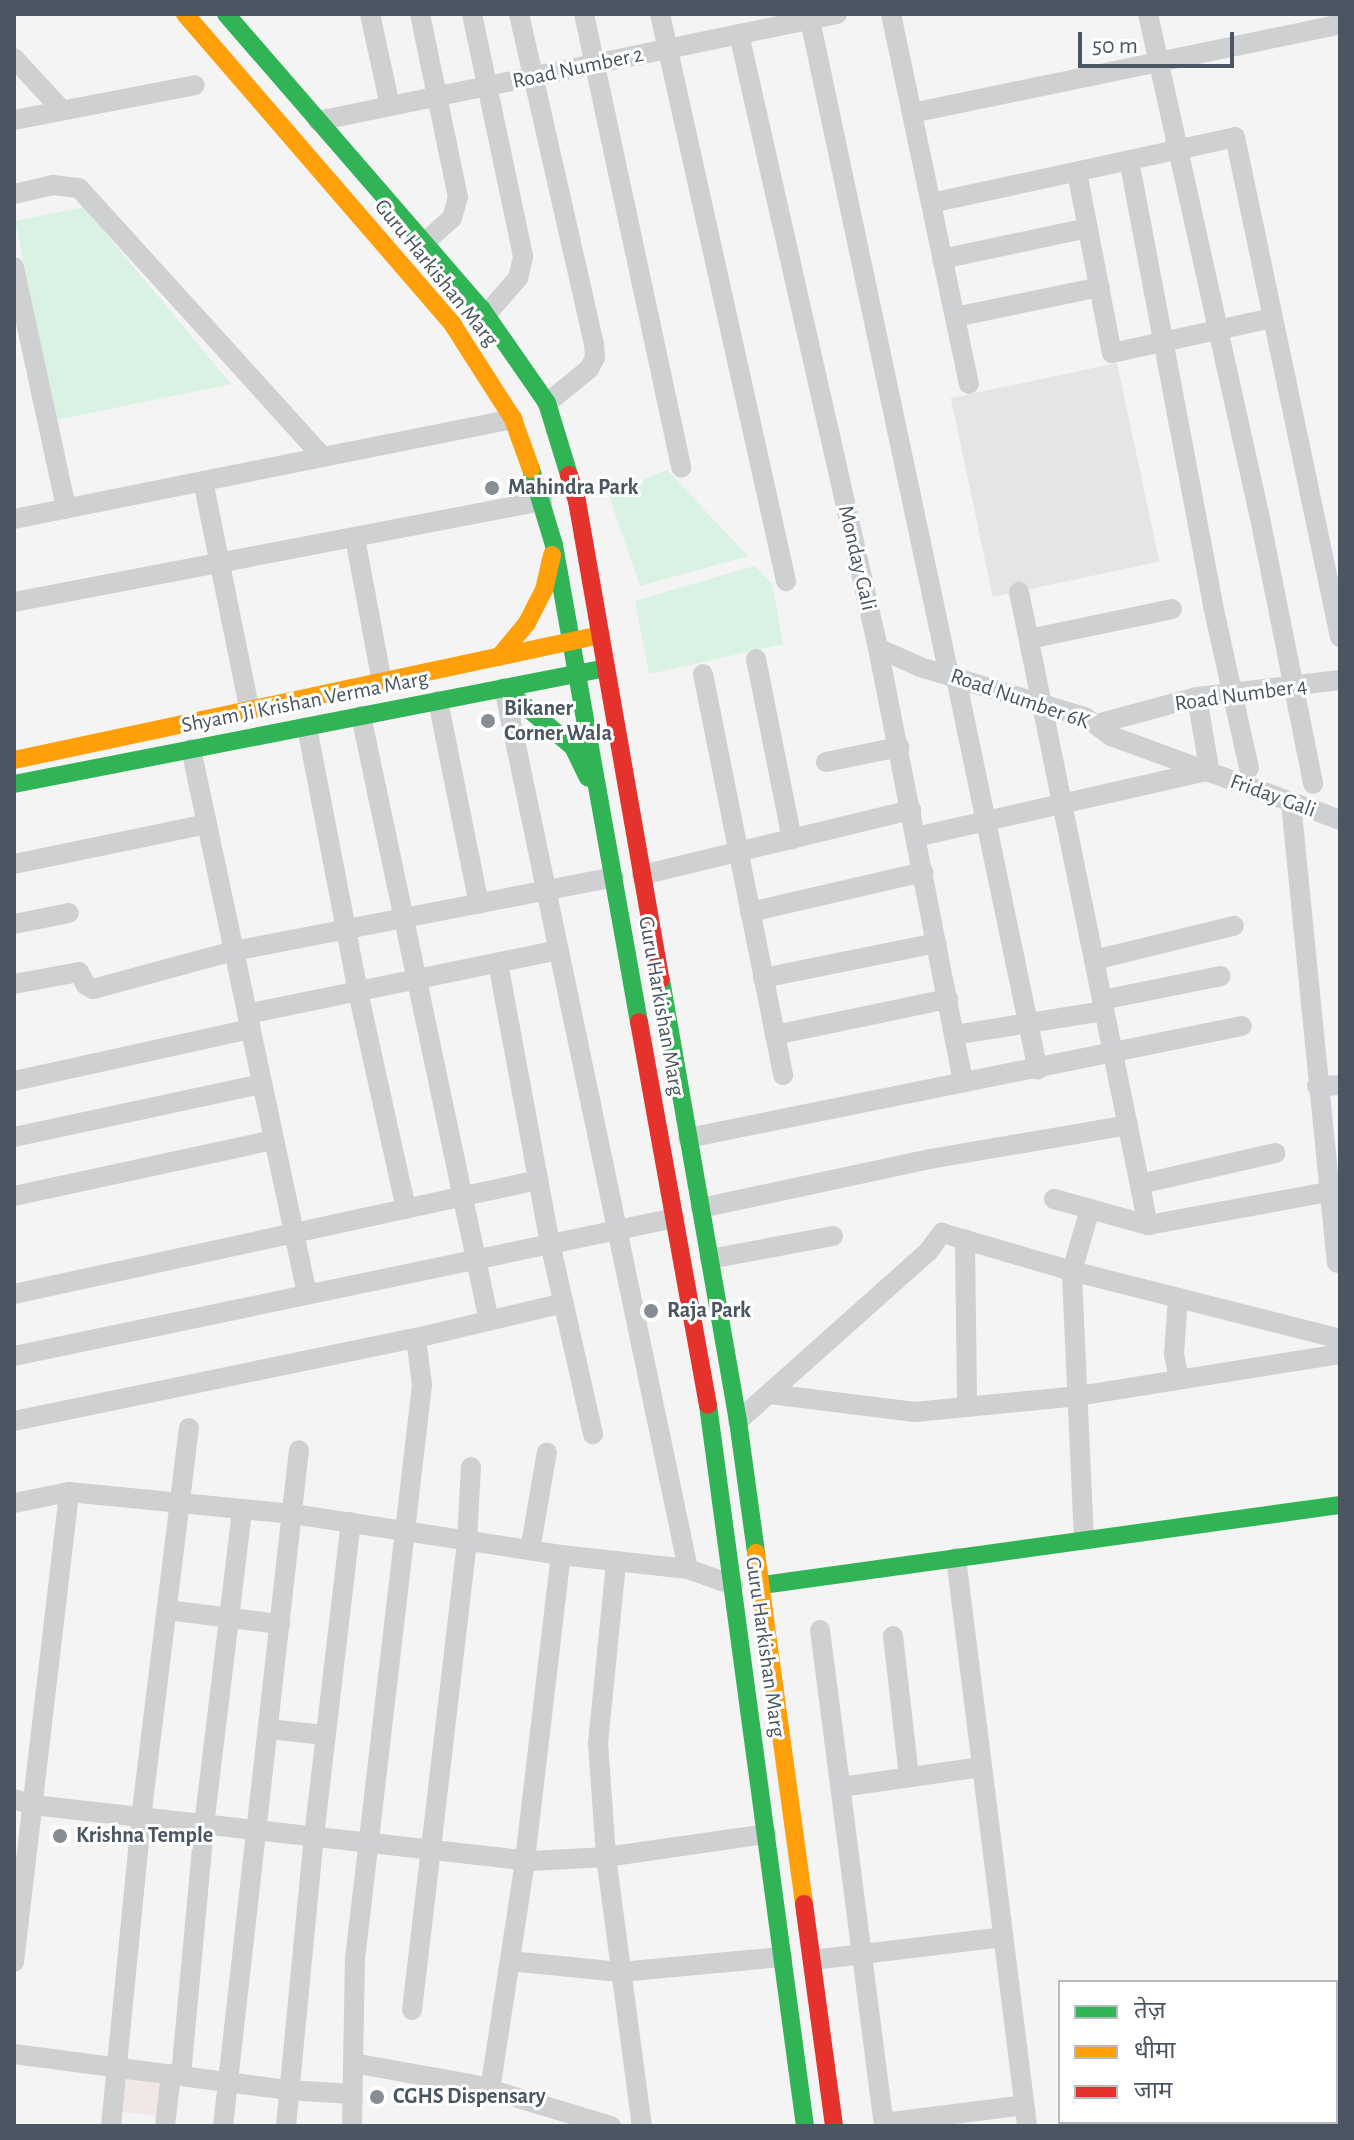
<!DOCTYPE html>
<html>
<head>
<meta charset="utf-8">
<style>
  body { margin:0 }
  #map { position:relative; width:1354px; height:2140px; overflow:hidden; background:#f4f4f4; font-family:"Alegreya Sans","Noto Sans Devanagari",sans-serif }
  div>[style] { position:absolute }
  .education>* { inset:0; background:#e6e5e6; transform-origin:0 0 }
  .medical>* { inset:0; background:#f1e7e6; transform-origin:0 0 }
  .green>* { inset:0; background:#d9f2e3 }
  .street>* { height:20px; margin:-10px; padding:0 10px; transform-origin:10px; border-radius:10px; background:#ced0d2 }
  .fast>* { height:18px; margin:-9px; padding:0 9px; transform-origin:9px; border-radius:9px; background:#30b455 }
  .slow>* { height:18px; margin:-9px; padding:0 9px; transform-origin:9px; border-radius:9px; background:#ff9f0a }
  .jam>* { height:18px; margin:-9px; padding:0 9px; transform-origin:9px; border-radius:9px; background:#e5322d }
  .dots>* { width:22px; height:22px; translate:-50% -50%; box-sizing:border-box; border:4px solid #fff; border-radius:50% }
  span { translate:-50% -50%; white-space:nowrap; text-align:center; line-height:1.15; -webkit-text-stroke:6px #fff; paint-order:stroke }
  .street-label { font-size:22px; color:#4a5661 }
  .poi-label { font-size:22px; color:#4a5661; font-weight:700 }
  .left { translate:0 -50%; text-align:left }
  .frame { position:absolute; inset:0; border:16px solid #4a5661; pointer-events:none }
  .legend { position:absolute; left:1058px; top:1980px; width:280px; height:144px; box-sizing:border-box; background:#fff; border:2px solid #b7bbc0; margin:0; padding:10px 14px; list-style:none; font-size:24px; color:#4a5661 }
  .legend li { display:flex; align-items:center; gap:16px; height:40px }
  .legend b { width:40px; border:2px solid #b7bbc0 }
  .scale { position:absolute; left:1078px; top:32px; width:156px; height:36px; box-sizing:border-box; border:4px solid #4a5661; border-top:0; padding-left:10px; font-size:24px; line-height:28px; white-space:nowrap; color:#4a5661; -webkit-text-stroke:6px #fff; paint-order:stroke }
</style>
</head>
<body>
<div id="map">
  <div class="education">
    <i style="left:1117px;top:363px;width:203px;height:170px;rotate:78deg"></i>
  </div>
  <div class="medical">
    <i style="left:118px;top:2070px;width:48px;height:41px;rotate:7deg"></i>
  </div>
  <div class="green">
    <i style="clip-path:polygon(84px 207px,231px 384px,56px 420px,15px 221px)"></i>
    <i style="clip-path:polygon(667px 470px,748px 556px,640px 586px,608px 493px)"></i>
    <i style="clip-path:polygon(754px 566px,772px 583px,783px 644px,649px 674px,635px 601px)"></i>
  </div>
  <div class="street">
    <i style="left:370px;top:14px;width:94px;rotate:77.7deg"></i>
    <i style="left:420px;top:14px;width:187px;rotate:78.3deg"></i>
    <i style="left:458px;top:197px;width:22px;rotate:106deg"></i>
    <i style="left:452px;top:218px;width:38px;rotate:138deg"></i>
    <i style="left:472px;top:14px;width:248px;rotate:78.1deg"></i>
    <i style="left:523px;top:257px;width:22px;rotate:103deg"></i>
    <i style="left:518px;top:278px;width:49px;rotate:130.9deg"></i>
    <i style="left:519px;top:14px;width:338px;rotate:77.2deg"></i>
    <i style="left:594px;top:344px;width:14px;rotate:86deg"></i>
    <i style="left:595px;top:358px;width:13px;rotate:119deg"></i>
    <i style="left:589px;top:369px;width:54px;rotate:141deg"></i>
    <i style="left:584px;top:14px;width:464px;rotate:77.9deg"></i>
    <i style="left:660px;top:14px;width:581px;rotate:77.47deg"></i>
    <i style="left:891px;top:14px;width:378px;rotate:78.1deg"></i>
    <i style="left:1148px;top:14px;width:521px;rotate:77.48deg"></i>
    <i style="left:1261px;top:523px;width:266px;rotate:78.7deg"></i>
    <i style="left:810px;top:20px;width:670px;rotate:78.02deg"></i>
    <i style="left:739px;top:34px;width:630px;rotate:77.24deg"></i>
    <i style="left:878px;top:648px;width:443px;rotate:78.9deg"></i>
    <i style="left:14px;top:58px;width:71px;rotate:47.3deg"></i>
    <i style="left:912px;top:113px;width:437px;rotate:-11.7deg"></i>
    <i style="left:14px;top:120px;width:184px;rotate:-10.9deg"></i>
    <i style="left:318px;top:121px;width:530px;rotate:-11.65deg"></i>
    <i style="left:1129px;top:160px;width:449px;rotate:79.3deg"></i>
    <i style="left:1212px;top:601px;width:171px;rotate:77.5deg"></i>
    <i style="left:1077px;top:172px;width:184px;rotate:79.1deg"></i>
    <i style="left:1112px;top:353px;width:164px;rotate:-12.3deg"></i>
    <i style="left:14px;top:194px;width:40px;rotate:-13deg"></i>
    <i style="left:53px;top:185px;width:26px;rotate:7deg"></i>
    <i style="left:79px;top:188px;width:363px;rotate:47.8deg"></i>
    <i style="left:931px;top:203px;width:311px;rotate:-12.2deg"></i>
    <i style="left:1235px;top:137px;width:511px;rotate:78.14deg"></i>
    <i style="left:942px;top:259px;width:149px;rotate:-12deg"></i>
    <i style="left:14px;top:267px;width:247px;rotate:77.8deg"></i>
    <i style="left:955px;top:317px;width:148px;rotate:-11.7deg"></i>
    <i style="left:203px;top:481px;width:235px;rotate:78.5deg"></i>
    <i style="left:14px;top:519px;width:509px;rotate:-11.33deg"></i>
    <i style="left:355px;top:538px;width:147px;rotate:79.4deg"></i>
    <i style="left:1019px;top:592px;width:646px;rotate:78.48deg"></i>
    <i style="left:14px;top:602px;width:538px;rotate:-10.83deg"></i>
    <i style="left:1029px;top:639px;width:146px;rotate:-11.8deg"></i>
    <i style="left:878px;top:648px;width:46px;rotate:24.3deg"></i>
    <i style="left:920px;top:667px;width:172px;rotate:16.9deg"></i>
    <i style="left:1085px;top:717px;width:32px;rotate:36deg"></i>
    <i style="left:1111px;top:736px;width:244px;rotate:20.1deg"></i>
    <i style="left:756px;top:659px;width:184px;rotate:78.7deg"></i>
    <i style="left:703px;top:674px;width:409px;rotate:78.7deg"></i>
    <i style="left:956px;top:678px;width:400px;rotate:78.2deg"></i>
    <i style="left:504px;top:688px;width:900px;rotate:78.2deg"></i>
    <i style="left:1197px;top:697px;width:66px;rotate:80.4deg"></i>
    <i style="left:1208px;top:762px;width:9px;rotate:103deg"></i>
    <i style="left:438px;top:701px;width:207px;rotate:78.6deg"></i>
    <i style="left:361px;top:716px;width:618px;rotate:78.05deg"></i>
    <i style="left:1097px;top:724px;width:104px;rotate:-15.1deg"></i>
    <i style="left:1197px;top:697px;width:144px;rotate:-6.8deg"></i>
    <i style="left:307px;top:727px;width:270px;rotate:79.1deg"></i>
    <i style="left:358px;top:992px;width:222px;rotate:77.5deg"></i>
    <i style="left:191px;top:749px;width:557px;rotate:77.98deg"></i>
    <i style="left:826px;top:762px;width:75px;rotate:-11.6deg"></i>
    <i style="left:1291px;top:803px;width:462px;rotate:84.3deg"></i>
    <i style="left:916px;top:837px;width:297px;rotate:-12.8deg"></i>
    <i style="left:14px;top:864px;width:197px;rotate:-11.7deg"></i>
    <i style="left:642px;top:875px;width:277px;rotate:-13.6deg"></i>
    <i style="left:750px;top:912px;width:178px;rotate:-13deg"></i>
    <i style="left:14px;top:924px;width:56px;rotate:-11.3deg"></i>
    <i style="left:1094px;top:960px;width:144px;rotate:-13.7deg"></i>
    <i style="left:498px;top:963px;width:285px;rotate:79.5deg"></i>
    <i style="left:550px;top:1243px;width:196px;rotate:77.3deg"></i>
    <i style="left:763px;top:978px;width:177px;rotate:-11.4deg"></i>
    <i style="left:14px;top:984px;width:66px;rotate:-10.5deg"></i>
    <i style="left:79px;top:972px;width:15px;rotate:62deg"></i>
    <i style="left:86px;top:985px;width:8px;rotate:30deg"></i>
    <i style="left:93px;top:989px;width:146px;rotate:-15.1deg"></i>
    <i style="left:234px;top:951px;width:387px;rotate:-11deg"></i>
    <i style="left:1102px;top:1000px;width:121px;rotate:-11.4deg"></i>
    <i style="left:247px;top:1014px;width:318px;rotate:-11.6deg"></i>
    <i style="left:775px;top:1035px;width:177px;rotate:-11.8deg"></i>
    <i style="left:954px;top:1035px;width:152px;rotate:-9.1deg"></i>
    <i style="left:14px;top:1081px;width:242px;rotate:-12.4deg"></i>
    <i style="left:1317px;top:1086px;width:23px;rotate:-2deg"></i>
    <i style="left:14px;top:1137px;width:254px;rotate:-12.1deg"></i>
    <i style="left:688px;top:1138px;width:565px;rotate:-11.43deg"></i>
    <i style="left:1140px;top:1184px;width:139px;rotate:-12.9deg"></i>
    <i style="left:14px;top:1196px;width:266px;rotate:-12.2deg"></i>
    <i style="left:1054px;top:1199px;width:98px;rotate:15.5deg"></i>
    <i style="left:1148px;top:1225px;width:182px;rotate:-10.4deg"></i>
    <i style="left:701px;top:1208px;width:234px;rotate:-12.1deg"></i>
    <i style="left:930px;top:1159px;width:201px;rotate:-9.7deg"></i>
    <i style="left:965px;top:1239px;width:167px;rotate:89.3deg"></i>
    <i style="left:710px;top:1259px;width:125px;rotate:-10.6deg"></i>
    <i style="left:14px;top:1294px;width:536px;rotate:-12.27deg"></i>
    <i style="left:1178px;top:1298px;width:56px;rotate:94.1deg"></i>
    <i style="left:1174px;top:1354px;width:26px;rotate:79deg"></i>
    <i style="left:14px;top:1356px;width:675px;rotate:-11.79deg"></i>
    <i style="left:770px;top:1394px;width:146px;rotate:7.1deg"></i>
    <i style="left:915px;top:1412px;width:164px;rotate:-5.6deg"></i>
    <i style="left:1078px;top:1396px;width:265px;rotate:-9.1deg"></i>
    <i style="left:14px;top:1421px;width:410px;rotate:-11.7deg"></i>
    <i style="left:416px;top:1338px;width:152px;rotate:-13.3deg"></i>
    <i style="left:738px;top:1421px;width:254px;rotate:-41.7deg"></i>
    <i style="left:928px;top:1252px;width:24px;rotate:-54deg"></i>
    <i style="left:942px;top:1233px;width:135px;rotate:16.3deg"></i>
    <i style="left:1072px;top:1271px;width:276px;rotate:14.2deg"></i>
    <i style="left:14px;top:1503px;width:56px;rotate:-11.3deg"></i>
    <i style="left:69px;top:1492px;width:225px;rotate:5.6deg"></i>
    <i style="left:293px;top:1514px;width:271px;rotate:8.7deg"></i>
    <i style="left:561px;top:1555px;width:128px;rotate:6.3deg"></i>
    <i style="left:688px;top:1569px;width:48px;rotate:19.6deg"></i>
    <i style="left:1084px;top:1540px;width:269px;rotate:-92.6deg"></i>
    <i style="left:1072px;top:1271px;width:65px;rotate:-73.8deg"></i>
    <i style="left:530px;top:1550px;width:99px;rotate:-80.2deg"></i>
    <i style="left:956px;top:1558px;width:572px;rotate:82.87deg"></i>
    <i style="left:616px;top:1563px;width:181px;rotate:95.7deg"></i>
    <i style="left:598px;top:1743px;width:28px;rotate:86deg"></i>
    <i style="left:600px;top:1771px;width:86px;rotate:86deg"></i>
    <i style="left:606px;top:1857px;width:271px;rotate:82.4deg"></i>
    <i style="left:167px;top:1610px;width:114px;rotate:7.1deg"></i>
    <i style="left:820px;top:1630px;width:500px;rotate:82.65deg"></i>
    <i style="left:893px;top:1636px;width:142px;rotate:83.5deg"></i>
    <i style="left:268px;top:1729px;width:57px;rotate:6deg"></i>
    <i style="left:841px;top:1787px;width:142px;rotate:-8.1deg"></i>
    <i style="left:14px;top:1799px;width:20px;rotate:18deg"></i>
    <i style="left:33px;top:1805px;width:501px;rotate:6.42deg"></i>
    <i style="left:531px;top:1861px;width:75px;rotate:-3.1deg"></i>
    <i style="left:606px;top:1857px;width:162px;rotate:-8.2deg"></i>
    <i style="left:813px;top:1960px;width:191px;rotate:-6.9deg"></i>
    <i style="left:510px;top:1961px;width:111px;rotate:5.7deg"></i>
    <i style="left:620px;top:1972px;width:163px;rotate:-5.3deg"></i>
    <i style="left:14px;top:1962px;width:473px;rotate:-83.3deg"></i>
    <i style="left:412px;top:2010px;width:472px;rotate:-83.3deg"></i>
    <i style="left:467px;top:1541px;width:74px;rotate:-86.9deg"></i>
    <i style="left:1336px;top:2050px;width:4px;rotate:-14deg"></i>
    <i style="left:14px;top:2054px;width:275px;rotate:7.5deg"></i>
    <i style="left:287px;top:2090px;width:65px;rotate:3.5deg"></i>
    <i style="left:353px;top:2063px;width:124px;rotate:10.2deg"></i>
    <i style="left:475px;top:2085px;width:142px;rotate:16.8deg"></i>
    <i style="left:181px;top:2075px;width:251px;rotate:-84.7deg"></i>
    <i style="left:204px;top:1825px;width:318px;rotate:-83.1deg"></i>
    <i style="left:490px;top:2090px;width:233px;rotate:-81.3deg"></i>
    <i style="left:525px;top:1860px;width:307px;rotate:-83.3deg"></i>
    <i style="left:1103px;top:2122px;width:4px;rotate:90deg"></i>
    <i style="left:884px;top:2123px;width:141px;rotate:-7.3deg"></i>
    <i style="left:111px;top:2126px;width:309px;rotate:-84.4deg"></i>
    <i style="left:141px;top:1818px;width:393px;rotate:-83deg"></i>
    <i style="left:165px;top:2126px;width:52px;rotate:-83.4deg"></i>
    <i style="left:223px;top:2126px;width:680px;rotate:-83.59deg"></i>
    <i style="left:286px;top:2126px;width:291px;rotate:-84.5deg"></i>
    <i style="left:314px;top:1836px;width:316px;rotate:-83.3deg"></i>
    <i style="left:352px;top:2126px;width:167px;rotate:-89deg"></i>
    <i style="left:355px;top:1959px;width:578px;rotate:-83.34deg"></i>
    <i style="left:422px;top:1385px;width:47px;rotate:-97.3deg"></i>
  </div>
  <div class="fast">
    <i style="left:226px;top:14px;width:389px;rotate:49.1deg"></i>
    <i style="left:481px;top:308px;width:116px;rotate:55.2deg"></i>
    <i style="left:547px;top:403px;width:75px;rotate:73deg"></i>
    <i style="left:531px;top:469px;width:79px;rotate:73.2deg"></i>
    <i style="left:554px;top:545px;width:485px;rotate:79.9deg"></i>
    <i style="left:504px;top:688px;width:91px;rotate:40.5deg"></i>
    <i style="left:573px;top:747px;width:34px;rotate:64deg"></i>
    <i style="left:14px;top:784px;width:593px;rotate:-11.08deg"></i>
    <i style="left:661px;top:980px;width:448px;rotate:80.1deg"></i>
    <i style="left:738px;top:1421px;width:133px;rotate:82.2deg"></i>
    <i style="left:708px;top:1405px;width:727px;rotate:82.34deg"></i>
    <i style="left:762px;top:1585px;width:584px;rotate:-7.88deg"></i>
  </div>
  <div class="slow">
    <i style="left:185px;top:14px;width:411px;rotate:49.2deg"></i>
    <i style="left:453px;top:325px;width:112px;rotate:57.4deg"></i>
    <i style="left:513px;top:419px;width:53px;rotate:70.2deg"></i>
    <i style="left:499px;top:657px;width:44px;rotate:-50.5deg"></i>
    <i style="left:527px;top:623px;width:37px;rotate:-63deg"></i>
    <i style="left:544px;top:590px;width:36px;rotate:-77deg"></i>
    <i style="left:14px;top:760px;width:590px;rotate:-12.03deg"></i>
    <i style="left:756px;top:1553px;width:354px;rotate:82.2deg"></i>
  </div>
  <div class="jam">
    <i style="left:569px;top:475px;width:27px;rotate:73deg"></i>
    <i style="left:577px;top:501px;width:486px;rotate:80.1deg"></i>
    <i style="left:639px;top:1022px;width:389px;rotate:79.8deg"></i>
    <i style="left:804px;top:1904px;width:224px;rotate:82.3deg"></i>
  </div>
  <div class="dots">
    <i style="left:492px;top:488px;background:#868d94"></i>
    <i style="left:488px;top:721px;background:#868d94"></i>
    <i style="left:651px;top:1311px;background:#868d94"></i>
    <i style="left:60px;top:1836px;background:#868d94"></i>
    <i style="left:377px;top:2097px;background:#868d94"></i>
  </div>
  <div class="street-label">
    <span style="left:578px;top:68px;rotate:-12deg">Road Number 2</span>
    <span style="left:436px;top:273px;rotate:51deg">Guru Harkishan Marg</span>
    <span style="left:857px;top:558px;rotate:77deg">Monday Gali</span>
    <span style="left:1241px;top:695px;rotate:-8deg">Road Number 4</span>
    <span style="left:1020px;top:699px;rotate:19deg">Road Number 6K</span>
    <span style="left:305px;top:702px;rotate:-11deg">Shyam Ji Krishan Verma Marg</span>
    <span style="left:1273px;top:796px;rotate:20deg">Friday Gali</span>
    <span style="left:661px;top:1006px;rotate:80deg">Guru Harkishan Marg</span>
    <span style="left:765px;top:1647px;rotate:82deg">Guru Harkishan Marg</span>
  </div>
  <div class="poi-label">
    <span class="left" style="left:508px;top:488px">Mahindra Park</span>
    <span class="left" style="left:504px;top:721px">Bikaner<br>Corner Wala</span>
    <span class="left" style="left:667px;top:1311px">Raja Park</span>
    <span class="left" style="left:76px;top:1836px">Krishna Temple</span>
    <span class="left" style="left:393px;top:2097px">CGHS Dispensary</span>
  </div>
  <div class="frame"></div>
  <ul class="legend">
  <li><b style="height:10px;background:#30b455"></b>तेज़</li>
  <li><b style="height:10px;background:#ff9f0a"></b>धीमा</li>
  <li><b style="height:10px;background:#e5322d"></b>जाम</li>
  </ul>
  <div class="scale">50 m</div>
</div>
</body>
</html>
